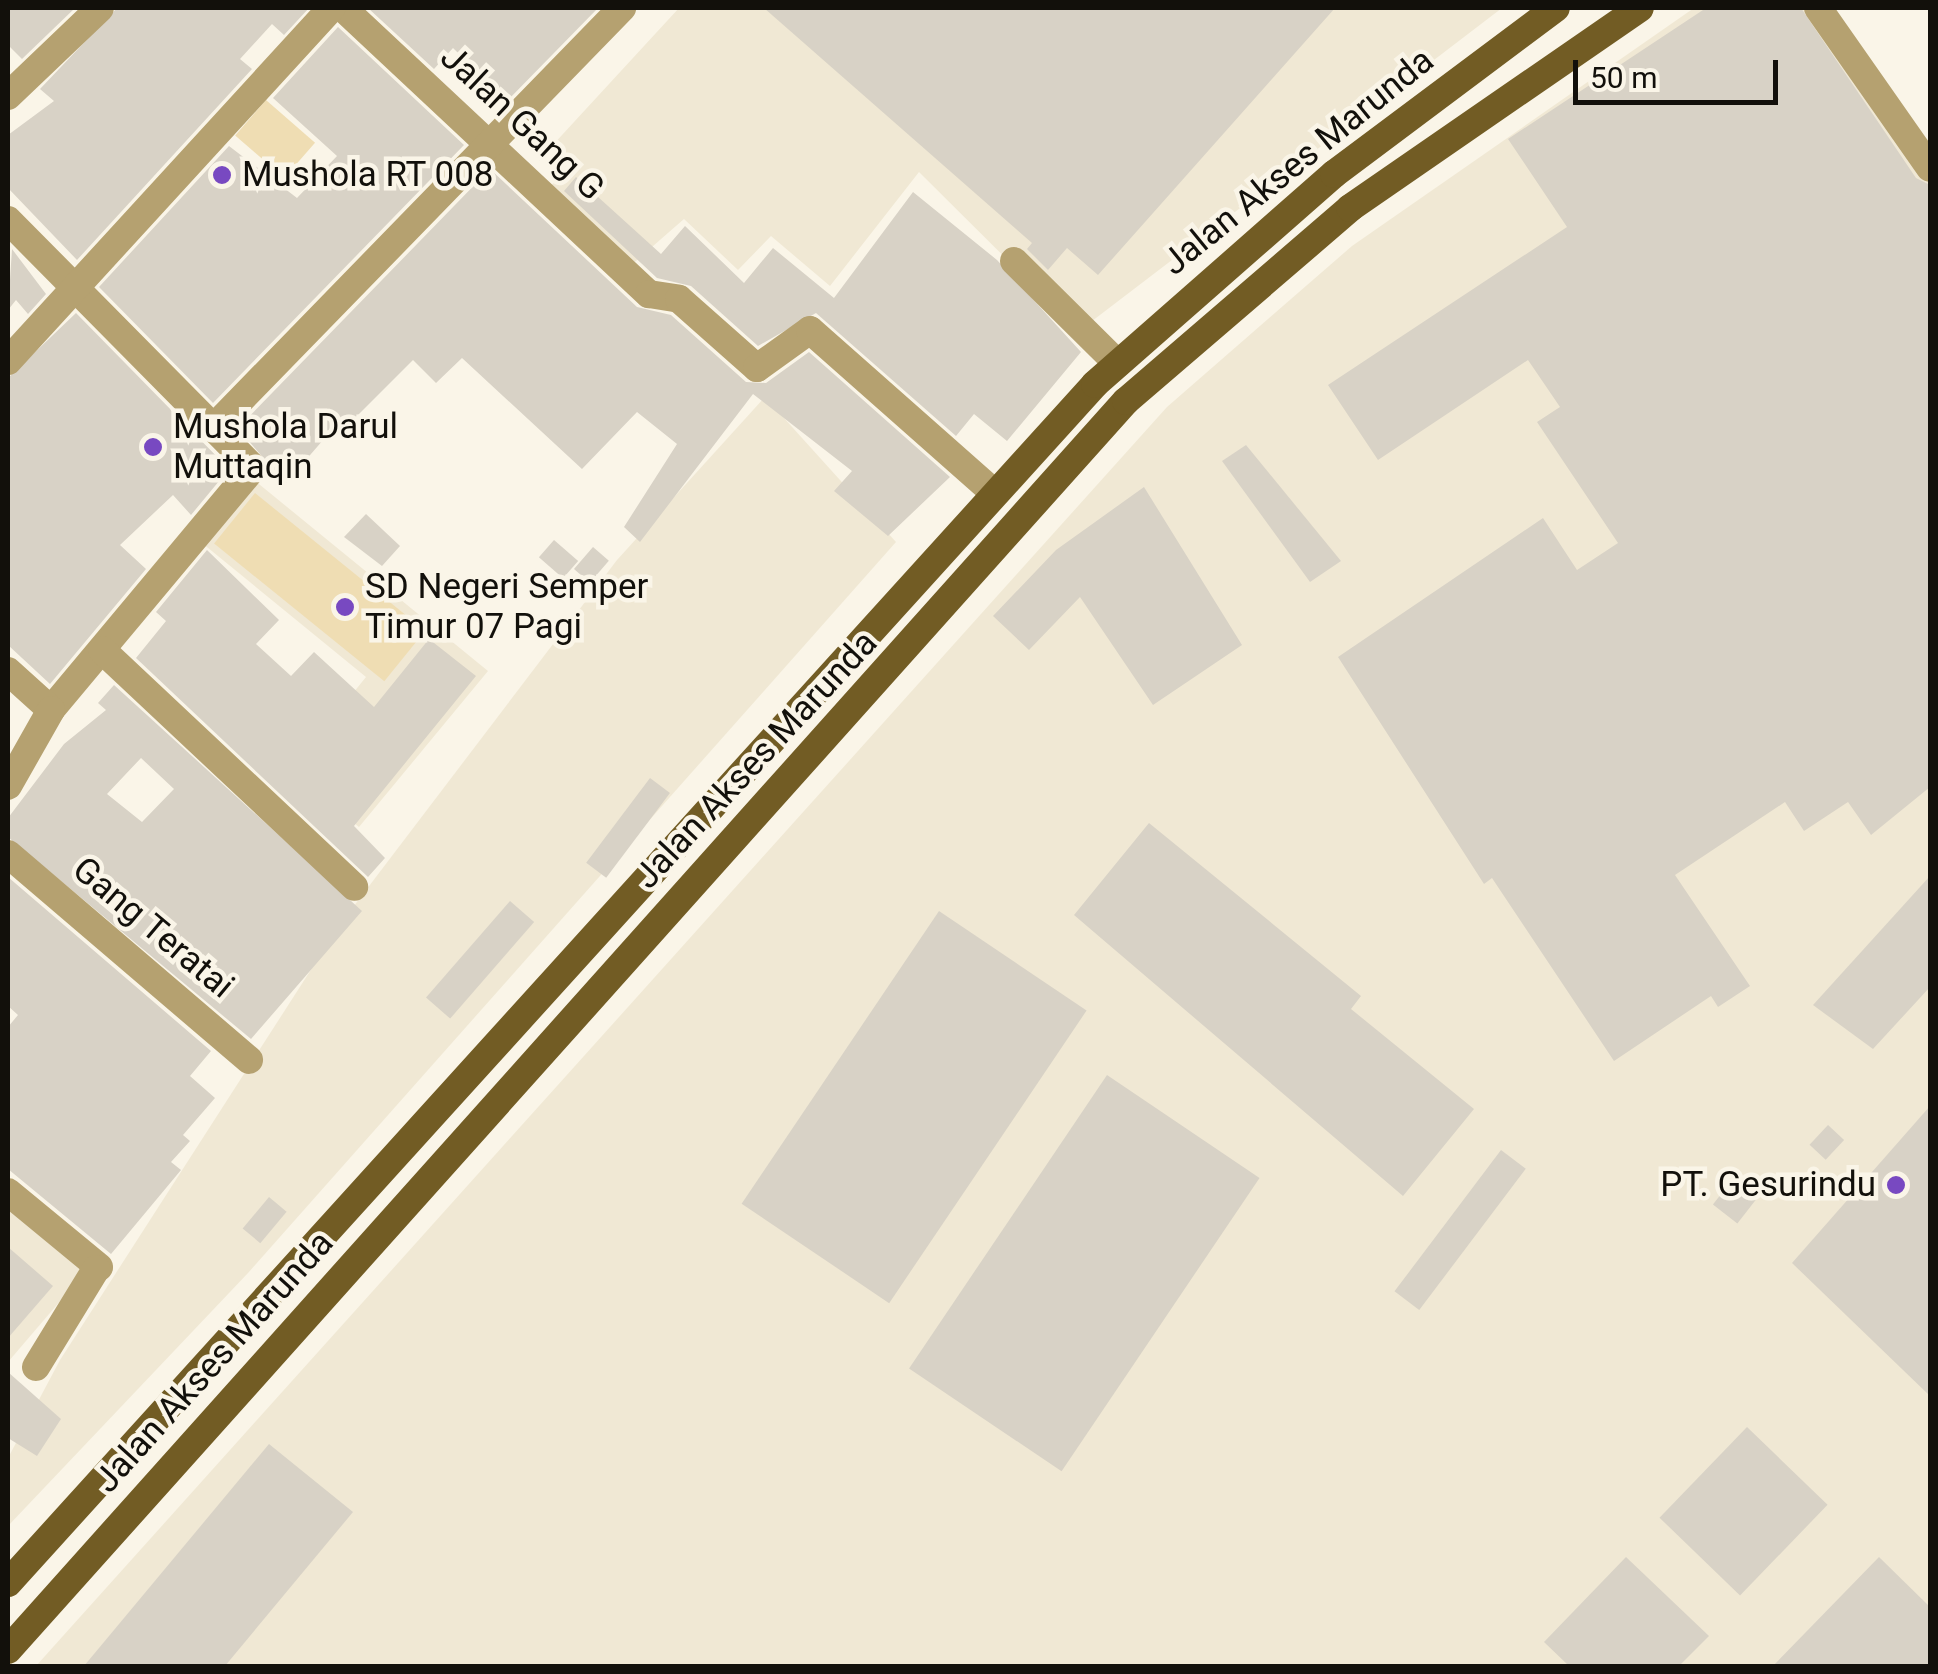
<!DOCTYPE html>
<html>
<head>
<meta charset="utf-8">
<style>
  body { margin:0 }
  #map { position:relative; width:1938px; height:1674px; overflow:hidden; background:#faf5e8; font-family:Roboto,sans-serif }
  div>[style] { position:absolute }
  .built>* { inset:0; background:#f0e8d4 }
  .green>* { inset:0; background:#efddb3; transform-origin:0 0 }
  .building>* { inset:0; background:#d8d2c6; transform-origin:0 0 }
  .minor>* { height:28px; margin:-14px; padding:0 14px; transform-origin:14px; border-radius:14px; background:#b5a170 }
  .primary>* { height:28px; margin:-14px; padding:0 14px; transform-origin:14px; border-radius:14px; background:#725c24 }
  .dots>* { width:28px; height:28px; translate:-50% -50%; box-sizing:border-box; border:5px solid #faf5e8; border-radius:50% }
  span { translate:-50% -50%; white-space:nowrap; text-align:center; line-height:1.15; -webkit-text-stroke:9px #faf5e8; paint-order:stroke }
  .street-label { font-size:35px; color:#12100b }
  .poi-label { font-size:35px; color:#12100b }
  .left { translate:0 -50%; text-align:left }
  .right { translate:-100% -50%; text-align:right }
  .frame { position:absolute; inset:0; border:10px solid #12100b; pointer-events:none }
  .scale { position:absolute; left:1573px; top:60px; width:205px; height:45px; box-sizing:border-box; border:5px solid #12100b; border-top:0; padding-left:12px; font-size:30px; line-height:35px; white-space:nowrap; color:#12100b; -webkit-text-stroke:8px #faf5e8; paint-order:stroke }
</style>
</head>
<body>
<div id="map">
  <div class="built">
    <i style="clip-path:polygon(679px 8px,1502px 8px,1079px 331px,919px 172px,830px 286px,771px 236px,738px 270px,684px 219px,621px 274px,541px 194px,564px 174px,539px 160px)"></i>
    <i style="clip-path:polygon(1694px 8px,1824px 8px,1930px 168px,1930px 1666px,36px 1666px,1167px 407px,1352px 246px)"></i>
    <i style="clip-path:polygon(765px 397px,896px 542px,248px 1273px,8px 1526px,8px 1458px,60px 1360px,341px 923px,617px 560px)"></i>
    <i style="clip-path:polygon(254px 480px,488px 671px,359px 827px,290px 771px,366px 677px,202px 543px)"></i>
    <i style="clip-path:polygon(8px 1194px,91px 1265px,8px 1362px)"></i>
  </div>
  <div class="green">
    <i style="left:266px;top:100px;width:65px;height:47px;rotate:41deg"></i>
    <i style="left:255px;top:493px;width:219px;height:65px;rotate:39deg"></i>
  </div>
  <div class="building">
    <i style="clip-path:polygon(8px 8px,75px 8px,22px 59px,8px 45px)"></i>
    <i style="clip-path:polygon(117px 8px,309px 8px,284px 35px,272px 24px,240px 59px,252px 69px,77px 260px,8px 188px,8px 135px,54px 101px,40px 89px)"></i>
    <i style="clip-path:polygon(368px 8px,598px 8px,507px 101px,453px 48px,434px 69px)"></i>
    <i style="clip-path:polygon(764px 8px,1335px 8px,1098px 275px,1067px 248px,1048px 270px,1027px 249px,1032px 243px)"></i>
    <i style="clip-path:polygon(1706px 8px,1801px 8px,1916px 178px,1930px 185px,1930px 787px,1871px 835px,1848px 802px,1804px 831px,1785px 802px,1675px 875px,1750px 986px,1718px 1007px,1711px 996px,1614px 1061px,1492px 878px,1484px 884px,1338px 657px,1543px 518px,1577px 570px,1618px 543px,1537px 422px,1560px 407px,1528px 360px,1378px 460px,1328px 385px,1567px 227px,1508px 139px)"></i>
    <i style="clip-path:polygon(338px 27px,464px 145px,213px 403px,99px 287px,229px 146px,297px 198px,337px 156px,273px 98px)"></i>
    <i style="clip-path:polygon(490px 169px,637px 307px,671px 315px,746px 382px,766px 383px,809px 352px,950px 477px,888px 536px,834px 491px,852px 471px,753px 394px,640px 542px,624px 527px,677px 444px,637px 412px,582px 469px,462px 358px,436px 383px,413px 360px,350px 423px,343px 417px,285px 484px,238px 428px)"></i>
    <i style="clip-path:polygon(576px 177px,661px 254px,685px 226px,744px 283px,773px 248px,834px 298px,913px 192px,997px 260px,1081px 352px,1007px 441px,974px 414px,956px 436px,816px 313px,758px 346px,691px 286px,657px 278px,564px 191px)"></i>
    <i style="clip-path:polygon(12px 249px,46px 294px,28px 314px,16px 300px,8px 310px)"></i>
    <i style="clip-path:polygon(76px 313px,229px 469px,191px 515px,173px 495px,120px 545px,146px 569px,50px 684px,8px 645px,8px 378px)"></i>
    <i style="clip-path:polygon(1246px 445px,1341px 561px,1310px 582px,1222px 461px)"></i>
    <i style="clip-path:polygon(1144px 487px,1242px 645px,1153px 705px,1080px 597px,1029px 650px,993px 616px,1056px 550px)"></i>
    <i style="clip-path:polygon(366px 514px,400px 546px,382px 566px,344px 537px)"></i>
    <i style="left:554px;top:540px;width:32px;height:23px;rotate:41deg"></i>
    <i style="left:593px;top:547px;width:21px;height:29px;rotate:41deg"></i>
    <i style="clip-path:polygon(207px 550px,279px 620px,256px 644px,291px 676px,314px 652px,374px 707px,429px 639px,476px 676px,354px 826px,385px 858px,368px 877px,136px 658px,166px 621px,156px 612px)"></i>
    <i style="clip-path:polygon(evenodd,114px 685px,362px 911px,251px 1039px,8px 837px,8px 818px,64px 744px,106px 710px,98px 703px,114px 685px,141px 758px,174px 789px,142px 822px,107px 794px,141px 758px)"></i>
    <i style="left:650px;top:778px;width:25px;height:106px;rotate:37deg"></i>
    <i style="clip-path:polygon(1149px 823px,1361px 996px,1351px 1009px,1474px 1109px,1403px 1196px,1074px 915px)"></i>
    <i style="clip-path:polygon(1930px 876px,1930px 987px,1873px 1049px,1813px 1005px)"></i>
    <i style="clip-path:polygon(8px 877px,211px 1051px,190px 1076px,215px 1098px,183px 1135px,190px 1141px,171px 1162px,181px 1170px,111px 1254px,8px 1169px,8px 1027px,18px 1015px,8px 1006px)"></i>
    <i style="left:510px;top:901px;width:32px;height:128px;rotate:41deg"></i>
    <i style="left:939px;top:911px;width:178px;height:353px;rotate:34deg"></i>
    <i style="left:1107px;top:1075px;width:184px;height:354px;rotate:34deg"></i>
    <i style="clip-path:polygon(1930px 1106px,1930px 1396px,1792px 1263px)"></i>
    <i style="left:1828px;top:1125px;width:22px;height:27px;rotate:43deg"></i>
    <i style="left:1501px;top:1150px;width:31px;height:177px;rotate:37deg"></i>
    <i style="left:1732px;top:1180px;width:31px;height:31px;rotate:38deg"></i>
    <i style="left:269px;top:1197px;width:23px;height:41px;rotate:40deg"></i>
    <i style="clip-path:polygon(8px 1247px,53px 1286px,8px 1338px)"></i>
    <i style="clip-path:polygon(8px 1372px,61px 1419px,37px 1456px,8px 1438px)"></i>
    <i style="left:1747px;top:1427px;width:112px;height:126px;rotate:44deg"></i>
    <i style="clip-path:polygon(269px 1444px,353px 1512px,225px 1666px,84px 1666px)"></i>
    <i style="clip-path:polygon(1626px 1557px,1709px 1636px,1679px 1666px,1569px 1666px,1544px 1642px)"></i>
    <i style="clip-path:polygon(1879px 1557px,1930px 1607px,1930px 1666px,1773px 1666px)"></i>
  </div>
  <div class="minor">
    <i style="left:343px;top:8px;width:419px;rotate:43.1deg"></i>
    <i style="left:649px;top:294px;width:30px;rotate:9deg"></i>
    <i style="left:679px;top:299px;width:104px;rotate:41.5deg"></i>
    <i style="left:757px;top:368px;width:65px;rotate:-35.6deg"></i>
    <i style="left:810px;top:330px;width:242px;rotate:41.5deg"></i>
    <i style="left:1818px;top:8px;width:195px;rotate:55deg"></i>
    <i style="left:8px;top:96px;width:127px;rotate:-43.7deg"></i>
    <i style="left:8px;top:220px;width:349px;rotate:45.3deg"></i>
    <i style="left:253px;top:468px;width:315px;rotate:129.9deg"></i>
    <i style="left:1014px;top:261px;width:146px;rotate:44.7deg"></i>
    <i style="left:8px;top:361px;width:479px;rotate:-47.5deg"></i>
    <i style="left:217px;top:424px;width:581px;rotate:-45.77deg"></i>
    <i style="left:102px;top:650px;width:346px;rotate:43.2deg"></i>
    <i style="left:8px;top:671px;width:58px;rotate:42.2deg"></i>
    <i style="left:51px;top:710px;width:87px;rotate:119.5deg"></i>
    <i style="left:8px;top:854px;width:317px;rotate:40.5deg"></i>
    <i style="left:8px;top:1192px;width:118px;rotate:39.5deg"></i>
    <i style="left:36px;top:1367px;width:115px;rotate:-58.5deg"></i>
  </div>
  <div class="primary">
    <i style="left:8px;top:1583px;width:1618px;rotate:-47.8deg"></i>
    <i style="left:1095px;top:384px;width:318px;rotate:-41.3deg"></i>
    <i style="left:1334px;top:174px;width:277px;rotate:-36.8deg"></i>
    <i style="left:8px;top:1650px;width:1676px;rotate:-48.17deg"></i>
    <i style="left:1126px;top:401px;width:296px;rotate:-40.7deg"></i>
    <i style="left:1350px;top:208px;width:352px;rotate:-34.6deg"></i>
  </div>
  <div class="dots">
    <i style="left:222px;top:175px;background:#7849c1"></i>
    <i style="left:153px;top:447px;background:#7849c1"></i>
    <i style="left:345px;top:607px;background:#7849c1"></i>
    <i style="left:1896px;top:1185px;background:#7849c1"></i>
  </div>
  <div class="street-label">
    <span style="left:522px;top:123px;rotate:43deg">Jalan Gang G</span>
    <span style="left:1298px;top:162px;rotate:-39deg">Jalan Akses Marunda</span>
    <span style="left:756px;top:760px;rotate:-47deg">Jalan Akses Marunda</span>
    <span style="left:153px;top:928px;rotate:40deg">Gang Teratai</span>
    <span style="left:214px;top:1362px;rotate:-48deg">Jalan Akses Marunda</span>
  </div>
  <div class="poi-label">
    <span class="left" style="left:242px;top:175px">Mushola RT 008</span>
    <span class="left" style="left:173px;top:447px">Mushola Darul<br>Muttaqin</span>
    <span class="left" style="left:365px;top:607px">SD Negeri Semper<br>Timur 07 Pagi</span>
    <span class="right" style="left:1876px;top:1185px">PT. Gesurindu</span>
  </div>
  <div class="frame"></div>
  <div class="scale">50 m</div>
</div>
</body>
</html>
